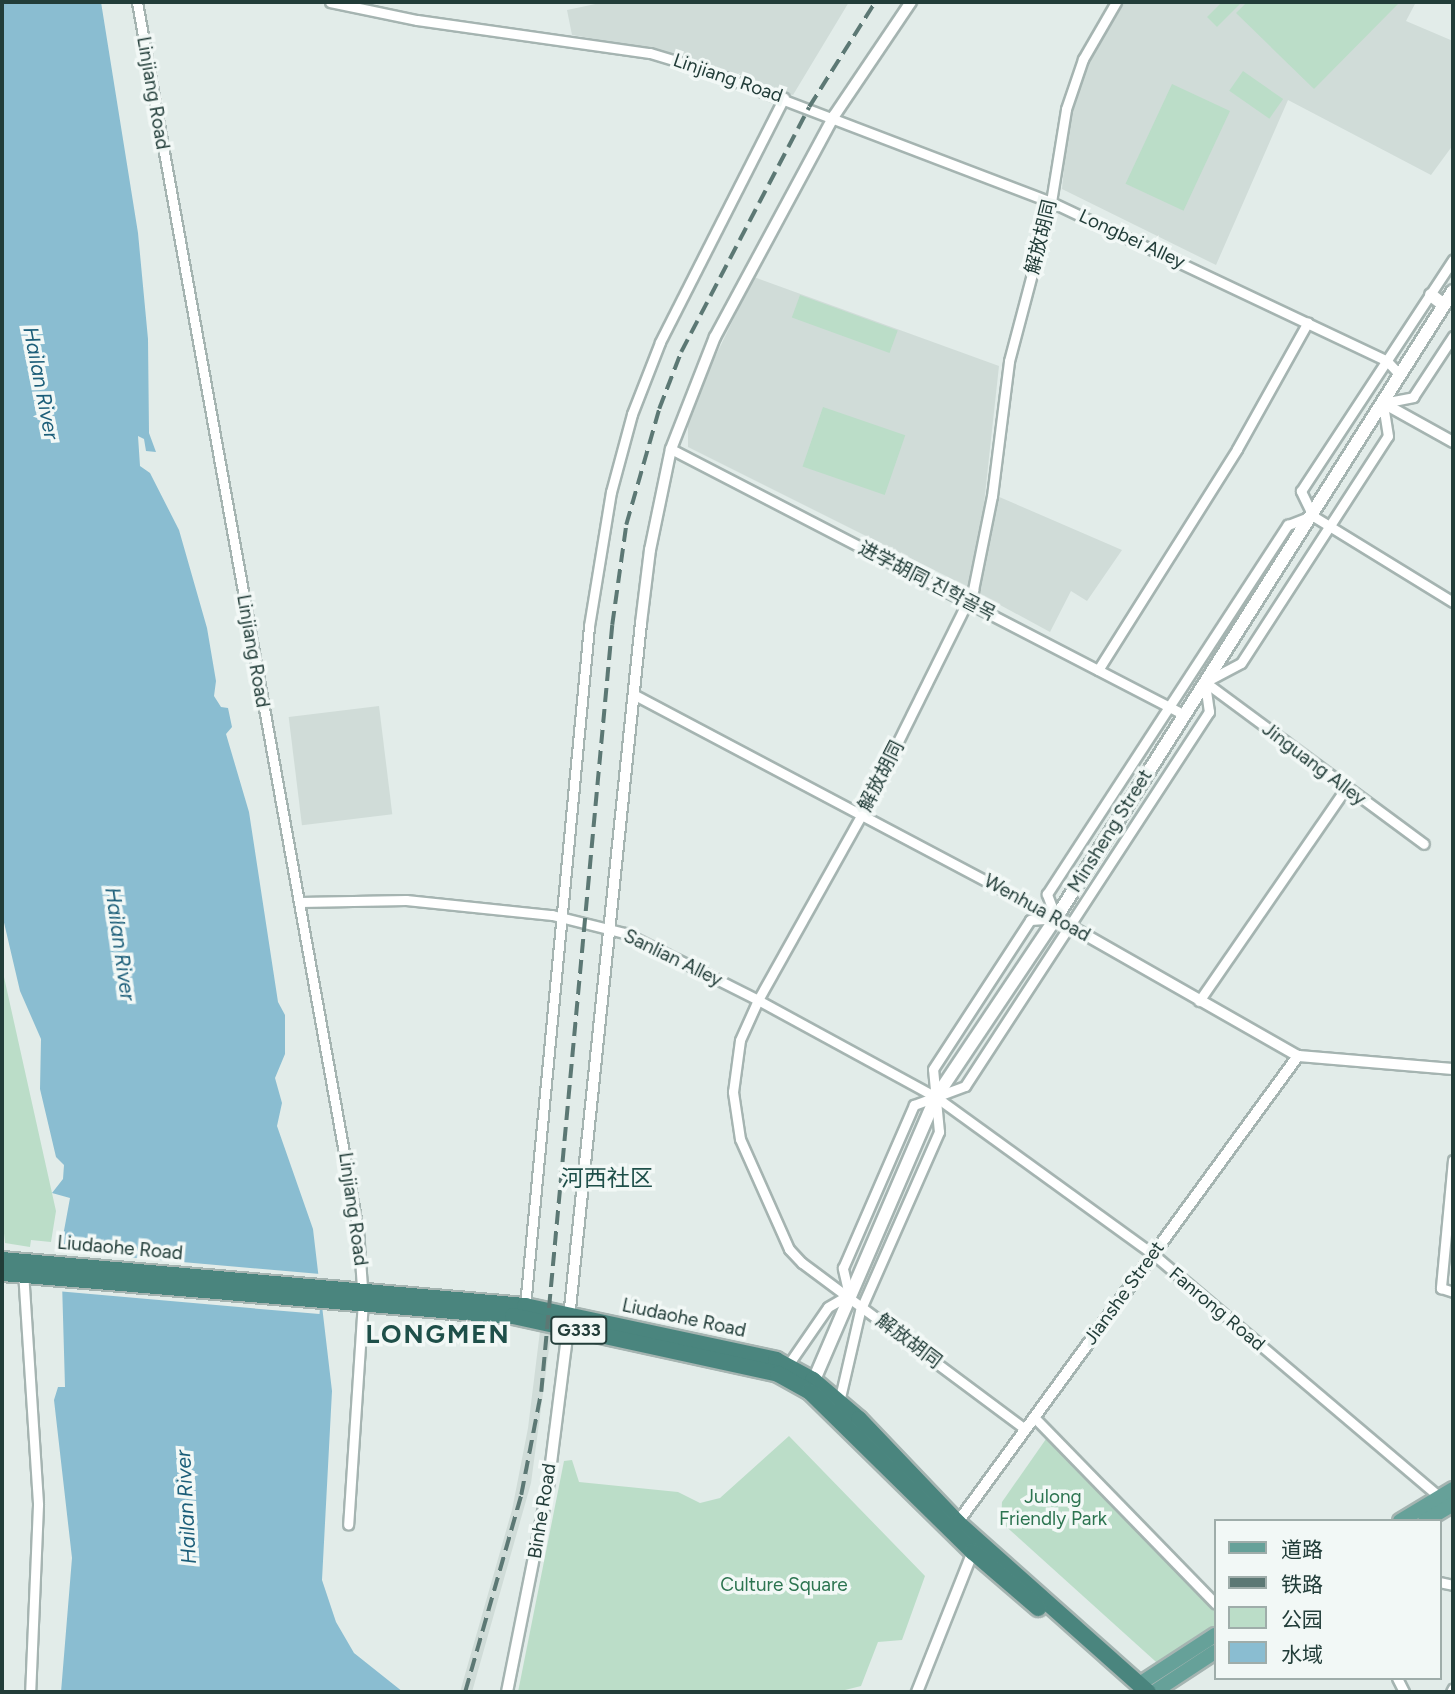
<!DOCTYPE html>
<html>
<head>
<meta charset="utf-8">
<style>
  body { margin:0 }
  #map { position:relative; width:1455px; height:1694px; overflow:hidden; background:#e2ece9; font-family:Figtree,"Noto Sans SC","Noto Sans KR",sans-serif }
  div>[style] { position:absolute }
  .built>* { inset:0; background:#d0dcd8; transform-origin:0 0 }
  .green>* { inset:0; background:#bbddc8; transform-origin:0 0 }
  .water>* { inset:0; background:#8abdd1 }
  .pier>* { inset:0; background:#e2ece9; transform-origin:0 0 }
  .roads { filter:drop-shadow(2px 0 #a5b4b1) drop-shadow(-2px 0 #a5b4b1) drop-shadow(0 2px #a5b4b1) drop-shadow(0 -2px #a5b4b1) }
  .minor>* { height:9px; margin:-4.5px; padding:0 4.5px; transform-origin:4.5px; border-radius:4.5px; background:#fff }
  .tertiary>* { height:10px; margin:-5px; padding:0 5px; transform-origin:5px; border-radius:5px; background:#fff }
  .secondary>* { height:12px; margin:-6px; padding:0 6px; transform-origin:6px; border-radius:6px; background:#fff }
  .primary>* { height:14px; margin:-7px; padding:0 7px; transform-origin:7px; border-radius:7px; background:#66a199 }
  .trunk>* { height:16px; margin:-8px; padding:0 8px; transform-origin:8px; border-radius:8px; background:#4a857e }
  .rail>* { height:3.5px; margin-top:-1.75px; transform-origin:0; background:repeating-linear-gradient(90deg,#5c7874 0 14px,transparent 0 21px) }
  span { translate:-50% -50%; white-space:nowrap; text-align:center; line-height:1.15; -webkit-text-stroke:7px #f2f8f6; paint-order:stroke }
  .shield-label span { padding:2px 5px; background:#f2f8f6; border:2px solid; border-radius:5px; -webkit-text-stroke-width:0 }
  .shield-label { font-size:18px; color:#223d39; font-weight:700 }
  .street-label { font-size:19px; color:#223d39 }
  .park-label { font-size:19px; color:#2c7450 }
  .water-label { font-size:21px; color:#1c5e79; font-style:italic }
  .quarter-label { font-size:23px; color:#1e4f49 }
  .district-label { font-size:26px; color:#1e4f49; font-weight:700; letter-spacing:2px }
  .frame { position:absolute; inset:0; border:4px solid #223d39; pointer-events:none }
  .legend { position:absolute; left:1214px; top:1519px; width:228px; height:161px; box-sizing:border-box; background:#f2f8f6; border:2px solid #9fadaa; margin:0; padding:9px 12px; list-style:none; font-size:21px; color:#223d39 }
  .legend li { display:flex; align-items:center; gap:14px; height:35px }
  .legend b { width:35px; border:2px solid #9fadaa }
</style>
</head>
<body>
<div id="map">
  <div class="built">
    <i style="clip-path:polygon(605px 2px,849px 2px,793px 95px,663px 51px,572px 35px,567px 10px)"></i>
    <i style="clip-path:polygon(1125px 2px,1416px 2px,1406px 21px,1453px 41px,1453px 145px,1431px 175px,1288px 100px,1216px 265px,1062px 189px,1069px 113px,1083px 71px)"></i>
    <i style="clip-path:polygon(754px 277px,999px 366px,982px 522px,968px 587px,688px 447px,688px 422px,697px 394px)"></i>
    <i style="clip-path:polygon(997px 496px,1122px 550px,1087px 601px,1071px 591px,1050px 632px,978px 593px)"></i>
    <i style="left:379px;top:706px;width:109px;height:91px;rotate:83deg"></i>
    <i style="clip-path:polygon(540px 1331px,551px 1334px,531px 1483px,472px 1692px,460px 1692px,512px 1510px,528px 1428px)"></i>
  </div>
  <div class="green">
    <i style="clip-path:polygon(1222px 2px,1242px 2px,1217px 27px,1207px 17px)"></i>
    <i style="clip-path:polygon(1247px 2px,1400px 2px,1314px 89px,1236px 13px)"></i>
    <i style="left:1243px;top:71px;width:49px;height:24px;rotate:35deg"></i>
    <i style="left:1172px;top:84px;width:64px;height:110px;rotate:25deg"></i>
    <i style="left:800px;top:295px;width:104px;height:24px;rotate:20deg"></i>
    <i style="left:823px;top:407px;width:87px;height:63px;rotate:19deg"></i>
    <i style="clip-path:polygon(2px 968px,56px 1211px,51px 1242px,31px 1240px,30px 1247px,5px 1243px,2px 1214px)"></i>
    <i style="clip-path:polygon(789px 1436px,925px 1576px,902px 1640px,878px 1642px,861px 1686px,837px 1692px,518px 1692px,564px 1461px,572px 1460px,579px 1482px,678px 1492px,700px 1503px,720px 1498px)"></i>
    <i style="clip-path:polygon(1046px 1439px,1215px 1611px,1215px 1631px,1165px 1670px,1001px 1522px,1002px 1502px)"></i>
  </div>
  <div class="water">
    <i style="clip-path:polygon(2px 2px,101px 2px,138px 233px,148px 339px,149px 433px,156px 452px,146px 451px,144px 439px,138px 436px,140px 466px,150px 473px,179px 530px,207px 628px,216px 681px,214px 696px,221px 707px,228px 708px,232px 727px,226px 734px,249px 812px,278px 1002px,285px 1015px,285px 1054px,275px 1078px,282px 1103px,277px 1126px,313px 1229px,332px 1391px,322px 1580px,336px 1622px,354px 1653px,403px 1692px,61px 1692px,72px 1558px,54px 1400px,58px 1387px,65px 1387px,61px 1247px,70px 1198px,52px 1193px,63px 1179px,64px 1165px,56px 1157px,40px 1089px,41px 1039px,20px 991px,2px 914px)"></i>
  </div>
  <div class="pier">
    <i style="left:57px;top:1251px;width:267px;height:40px;rotate:5deg"></i>
  </div>
  <div class="roads">
    <div class="minor">
      <i style="left:137px;top:2px;width:1248px;rotate:79.8deg"></i>
      <i style="left:358px;top:1230px;width:71px;rotate:86deg"></i>
      <i style="left:363px;top:1301px;width:224px;rotate:93.8deg"></i>
      <i style="left:330px;top:2px;width:89px;rotate:11.7deg"></i>
      <i style="left:417px;top:20px;width:235px;rotate:8.1deg"></i>
      <i style="left:650px;top:53px;width:52px;rotate:16.7deg"></i>
      <i style="left:700px;top:68px;width:376px;rotate:20.9deg"></i>
      <i style="left:1051px;top:202px;width:370px;rotate:25.3deg"></i>
      <i style="left:1386px;top:360px;width:19px;rotate:47deg"></i>
      <i style="left:671px;top:449px;width:577px;rotate:27.37deg"></i>
      <i style="left:1313px;top:516px;width:28px;rotate:-116deg"></i>
      <i style="left:1301px;top:491px;width:277px;rotate:-56.7deg"></i>
      <i style="left:1313px;top:516px;width:164px;rotate:31.6deg"></i>
      <i style="left:1098px;top:670px;width:261px;rotate:-57.8deg"></i>
      <i style="left:1237px;top:449px;width:145px;rotate:-60.8deg"></i>
      <i style="left:1207px;top:681px;width:38px;rotate:-28deg"></i>
      <i style="left:1241px;top:663px;width:270px;rotate:-57.1deg"></i>
      <i style="left:1388px;top:436px;width:33px;rotate:-99deg"></i>
      <i style="left:1383px;top:403px;width:31px;rotate:-11deg"></i>
      <i style="left:1413px;top:397px;width:73px;rotate:-56.7deg"></i>
      <i style="left:1205px;top:682px;width:272px;rotate:36.5deg"></i>
      <i style="left:633px;top:694px;width:477px;rotate:27.9deg"></i>
      <i style="left:300px;top:902px;width:106px;rotate:-1.1deg"></i>
      <i style="left:406px;top:900px;width:147px;rotate:5.9deg"></i>
      <i style="left:552px;top:915px;width:75px;rotate:13.9deg"></i>
      <i style="left:625px;top:933px;width:149px;rotate:26.7deg"></i>
      <i style="left:758px;top:1000px;width:203px;rotate:28.6deg"></i>
      <i style="left:936px;top:1097px;width:268px;rotate:35.9deg"></i>
      <i style="left:1153px;top:1254px;width:379px;rotate:40.3deg"></i>
      <i style="left:1056px;top:918px;width:26px;rotate:-111deg"></i>
      <i style="left:1047px;top:894px;width:441px;rotate:-56.9deg"></i>
      <i style="left:1288px;top:525px;width:26px;rotate:-21deg"></i>
      <i style="left:1199px;top:1001px;width:259px;rotate:-55.4deg"></i>
      <i style="left:1453px;top:1160px;width:129px;rotate:95.4deg"></i>
      <i style="left:1441px;top:1288px;width:13px;rotate:18deg"></i>
      <i style="left:23px;top:1271px;width:234px;rotate:86.3deg"></i>
      <i style="left:38px;top:1505px;width:187px;rotate:92.4deg"></i>
      <i style="left:849px;top:1295px;width:28px;rotate:-103deg"></i>
      <i style="left:843px;top:1268px;width:178px;rotate:-66.5deg"></i>
      <i style="left:914px;top:1105px;width:54px;rotate:-20.4deg"></i>
      <i style="left:965px;top:1086px;width:447px;rotate:-56.9deg"></i>
      <i style="left:1209px;top:712px;width:30px;rotate:-98deg"></i>
      <i style="left:525px;top:1306px;width:683px;rotate:-84.62deg"></i>
      <i style="left:589px;top:626px;width:136px;rotate:-80.7deg"></i>
      <i style="left:611px;top:492px;width:81px;rotate:-74.9deg"></i>
      <i style="left:632px;top:414px;width:77px;rotate:-68.7deg"></i>
      <i style="left:660px;top:342px;width:274px;rotate:-63.1deg"></i>
      <i style="left:788px;top:1365px;width:70px;rotate:-55.4deg"></i>
      <i style="left:828px;top:1307px;width:24px;rotate:-30deg"></i>
      <i style="left:839px;top:1402px;width:93px;rotate:-77deg"></i>
      <i style="left:860px;top:1311px;width:196px;rotate:-66.2deg"></i>
      <i style="left:939px;top:1132px;width:63px;rotate:-95.4deg"></i>
      <i style="left:933px;top:1069px;width:178px;rotate:-56.9deg"></i>
      <i style="left:1030px;top:920px;width:26px;rotate:-4deg"></i>
      <i style="left:1034px;top:1417px;width:260px;rotate:45.8deg"></i>
      <i style="left:1025px;top:1429px;width:278px;rotate:-143.3deg"></i>
      <i style="left:802px;top:1263px;width:19px;rotate:-133deg"></i>
      <i style="left:789px;top:1249px;width:120px;rotate:-114deg"></i>
      <i style="left:740px;top:1139px;width:48px;rotate:-98.5deg"></i>
      <i style="left:733px;top:1092px;width:52px;rotate:-82.3deg"></i>
      <i style="left:740px;top:1040px;width:44px;rotate:-65.8deg"></i>
      <i style="left:758px;top:1000px;width:215px;rotate:-60.8deg"></i>
      <i style="left:863px;top:812px;width:248px;rotate:-63.6deg"></i>
      <i style="left:973px;top:590px;width:96px;rotate:-78.6deg"></i>
      <i style="left:992px;top:496px;width:136px;rotate:-82.8deg"></i>
      <i style="left:1009px;top:361px;width:164px;rotate:-75.2deg"></i>
      <i style="left:1051px;top:202px;width:94px;rotate:-80.8deg"></i>
      <i style="left:1066px;top:109px;width:53px;rotate:-71.2deg"></i>
      <i style="left:1083px;top:59px;width:66px;rotate:-59.9deg"></i>
      <i style="left:1439px;top:1582px;width:14px;rotate:12deg"></i>
      <i style="left:1397px;top:1678px;width:16px;rotate:63deg"></i>
      <i style="left:1451px;top:1692px;width:4px;rotate:-63deg"></i>
    </div>
    <div class="tertiary">
      <i style="left:1383px;top:403px;width:80px;rotate:29.1deg"></i>
      <i style="left:1056px;top:918px;width:279px;rotate:29.7deg"></i>
      <i style="left:1298px;top:1056px;width:156px;rotate:4.8deg"></i>
      <i style="left:955px;top:1526px;width:582px;rotate:-53.88deg"></i>
      <i style="left:507px;top:1692px;width:209px;rotate:-78.7deg"></i>
      <i style="left:548px;top:1487px;width:160px;rotate:-82.8deg"></i>
      <i style="left:568px;top:1328px;width:709px;rotate:-84.09deg"></i>
      <i style="left:641px;top:623px;width:74px;rotate:-83deg"></i>
      <i style="left:650px;top:550px;width:103px;rotate:-78.3deg"></i>
      <i style="left:671px;top:449px;width:120px;rotate:-68.6deg"></i>
      <i style="left:715px;top:337px;width:251px;rotate:-61.7deg"></i>
      <i style="left:834px;top:116px;width:138px;rotate:-56deg"></i>
      <i style="left:917px;top:1692px;width:154px;rotate:-68.3deg"></i>
    </div>
    <div class="secondary">
      <i style="left:1431px;top:295px;width:16px;rotate:38deg"></i>
      <i style="left:811px;top:1387px;width:316px;rotate:-66.7deg"></i>
      <i style="left:936px;top:1097px;width:216px;rotate:-56.2deg"></i>
      <i style="left:1056px;top:918px;width:742px;rotate:-57.66deg"></i>
    </div>
    <div class="primary">
      <i style="left:1400px;top:1521px;width:62px;rotate:-31.1deg"></i>
      <i style="left:1425px;top:1521px;width:33px;rotate:-31deg"></i>
      <i style="left:1140px;top:1692px;width:9px;rotate:-84deg"></i>
      <i style="left:1141px;top:1683px;width:88px;rotate:-33deg"></i>
      <i style="left:1154px;top:1692px;width:73px;rotate:-33.3deg"></i>
    </div>
    <div class="trunk">
      <i style="left:2px;top:1260px;width:525px;rotate:5.03deg"></i>
      <i style="left:525px;top:1306px;width:257px;rotate:12.1deg"></i>
      <i style="left:776px;top:1360px;width:42px;rotate:28.4deg"></i>
      <i style="left:813px;top:1380px;width:60px;rotate:40.3deg"></i>
      <i style="left:859px;top:1419px;width:144px;rotate:46.4deg"></i>
      <i style="left:958px;top:1523px;width:254px;rotate:41.7deg"></i>
      <i style="left:2px;top:1273px;width:513px;rotate:4.81deg"></i>
      <i style="left:513px;top:1316px;width:271px;rotate:12.3deg"></i>
      <i style="left:778px;top:1374px;width:37px;rotate:29deg"></i>
      <i style="left:810px;top:1392px;width:228px;rotate:44.5deg"></i>
      <i style="left:973px;top:1552px;width:86px;rotate:40.7deg"></i>
    </div>
  </div>
  <div class="rail">
    <i style="left:465px;top:1692px;width:205px;rotate:-74.1deg"></i>
    <i style="left:521px;top:1495px;width:105px;rotate:-79deg"></i>
    <i style="left:541px;top:1392px;width:770px;rotate:-84.71deg"></i>
    <i style="left:612px;top:625px;width:101px;rotate:-82deg"></i>
    <i style="left:626px;top:525px;width:121px;rotate:-74.1deg"></i>
    <i style="left:659px;top:409px;width:61px;rotate:-68.9deg"></i>
    <i style="left:681px;top:352px;width:276px;rotate:-62.4deg"></i>
    <i style="left:809px;top:107px;width:124px;rotate:-57.8deg"></i>
  </div>
  <div class="shield-label">
    <span style="left:579px;top:1330px">G333</span>
  </div>
  <div class="street-label">
    <span style="left:728px;top:78px;rotate:19deg">Linjiang Road</span>
    <span style="left:153px;top:93px;rotate:80deg">Linjiang Road</span>
    <span style="left:1041px;top:237px;rotate:-76deg">解放胡同</span>
    <span style="left:1132px;top:239px;rotate:25deg">Longbei Alley</span>
    <span style="left:927px;top:581px;rotate:27deg">进学胡同 진학골목</span>
    <span style="left:253px;top:651px;rotate:80deg">Linjiang Road</span>
    <span style="left:1314px;top:764px;rotate:37deg">Jinguang Alley</span>
    <span style="left:881px;top:776px;rotate:-63deg">解放胡同</span>
    <span style="left:1110px;top:831px;rotate:-58deg">Minsheng Street</span>
    <span style="left:1037px;top:908px;rotate:29deg">Wenhua Road</span>
    <span style="left:673px;top:958px;rotate:26deg">Sanlian Alley</span>
    <span style="left:353px;top:1209px;rotate:82deg">Linjiang Road</span>
    <span style="left:120px;top:1248px;rotate:5deg">Liudaohe Road</span>
    <span style="left:1124px;top:1293px;rotate:-54deg">Jianshe Street</span>
    <span style="left:1217px;top:1309px;rotate:40deg">Fanrong Road</span>
    <span style="left:684px;top:1318px;rotate:12deg">Liudaohe Road</span>
    <span style="left:909px;top:1341px;rotate:37deg">解放胡同</span>
    <span style="left:542px;top:1511px;rotate:-81deg">Binhe Road</span>
  </div>
  <div class="park-label">
    <span style="left:1053px;top:1508px">Julong<br>Friendly Park</span>
    <span style="left:784px;top:1585px">Culture Square</span>
  </div>
  <div class="water-label">
    <span style="left:41px;top:383px;rotate:79deg">Hailan River</span>
    <span style="left:120px;top:944px;rotate:82deg">Hailan River</span>
    <span style="left:186px;top:1507px;rotate:-93deg">Hailan River</span>
  </div>
  <div class="quarter-label">
    <span style="left:607px;top:1178px">河西社区</span>
  </div>
  <div class="district-label">
    <span style="left:438px;top:1335px">LONGMEN</span>
  </div>
  <div class="frame"></div>
  <ul class="legend">
  <li><b style="height:9px;background:#66a199"></b>道路</li>
  <li><b style="height:9px;background:#5c7874"></b>铁路</li>
  <li><b style="height:19px;background:#bbddc8"></b>公园</li>
  <li><b style="height:19px;background:#8abdd1"></b>水域</li>
  </ul>
</div>
</body>
</html>
